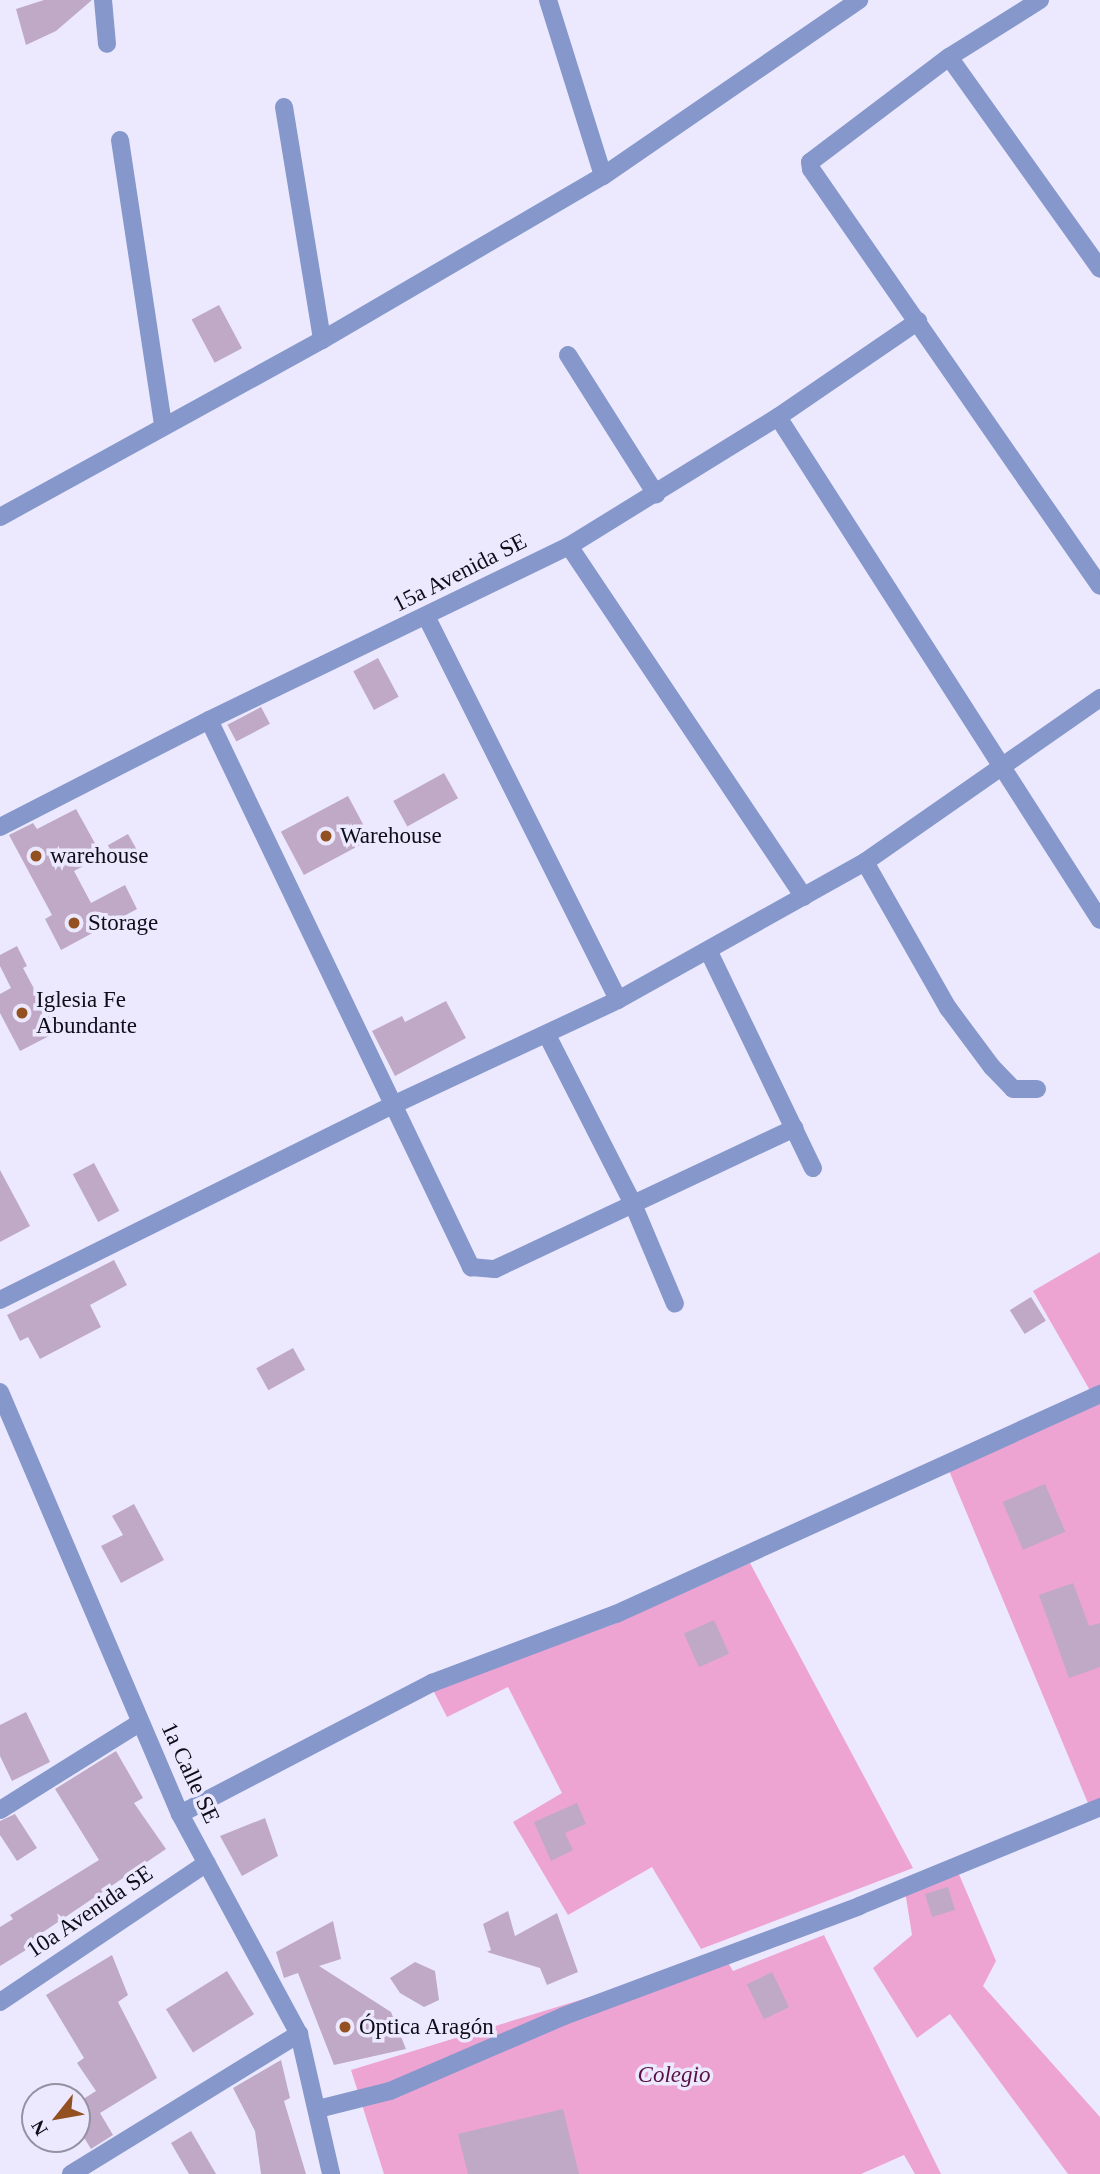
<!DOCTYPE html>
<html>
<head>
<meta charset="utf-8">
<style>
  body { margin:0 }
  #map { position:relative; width:1100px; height:2174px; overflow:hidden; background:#ece9fe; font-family:"Times New Roman",serif }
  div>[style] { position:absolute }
  .green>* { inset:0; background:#eda4d3 }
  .building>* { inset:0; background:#bfa9c6; transform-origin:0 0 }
  .minor>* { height:18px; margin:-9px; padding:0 9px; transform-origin:9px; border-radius:9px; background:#8597cb }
  .dots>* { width:19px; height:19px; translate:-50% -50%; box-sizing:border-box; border:4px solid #ece9fe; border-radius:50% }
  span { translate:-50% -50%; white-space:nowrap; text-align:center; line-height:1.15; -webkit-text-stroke:7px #ece9fe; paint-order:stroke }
  .street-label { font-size:23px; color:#0f0d19 }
  .poi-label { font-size:23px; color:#0f0d19 }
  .left { translate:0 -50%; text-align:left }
  .park-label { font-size:23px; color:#581045; font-style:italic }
  .north { position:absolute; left:21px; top:2083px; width:70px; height:70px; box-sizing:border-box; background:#ece9fe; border:2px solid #9491a2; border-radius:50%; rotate:239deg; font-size:19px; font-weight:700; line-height:28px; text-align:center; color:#0f0d19 }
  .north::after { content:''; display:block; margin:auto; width:24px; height:32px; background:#935021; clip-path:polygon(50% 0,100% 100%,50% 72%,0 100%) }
</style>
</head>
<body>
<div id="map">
  <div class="green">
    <i style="clip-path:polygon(1100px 1252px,1100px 1390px,1092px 1394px,1033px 1291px)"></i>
    <i style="clip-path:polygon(1100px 1397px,1100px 1804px,1090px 1808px,947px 1466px)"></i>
    <i style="clip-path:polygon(750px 1563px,913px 1868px,701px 1949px,652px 1867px,568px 1915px,513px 1822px,562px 1793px,508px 1687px,447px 1717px,433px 1690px,614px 1624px)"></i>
    <i style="clip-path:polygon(958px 1872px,996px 1961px,983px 1986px,1100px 2117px,1100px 2174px,1068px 2174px,950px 2014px,917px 2038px,873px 1968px,912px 1935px,905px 1891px)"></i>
    <i style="clip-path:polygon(824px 1935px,941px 2174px,915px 2174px,904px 2155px,861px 2174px,384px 2174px,351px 2070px,724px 1956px,733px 1971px)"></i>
  </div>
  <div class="building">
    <i style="clip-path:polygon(92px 0,56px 31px,26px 45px,16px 9px,44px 0)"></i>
    <i style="left:219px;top:305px;width:49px;height:31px;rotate:62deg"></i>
    <i style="left:378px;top:658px;width:44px;height:28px;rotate:62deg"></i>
    <i style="left:261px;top:707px;width:19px;height:38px;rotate:62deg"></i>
    <i style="left:444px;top:773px;width:29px;height:58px;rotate:61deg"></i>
    <i style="left:348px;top:796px;width:49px;height:76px;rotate:62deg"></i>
    <i style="clip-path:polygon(76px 809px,102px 856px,74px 871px,91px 903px,125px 885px,137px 909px,61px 950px,45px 919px,52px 915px,9px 835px,33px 823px,37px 829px)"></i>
    <i style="left:128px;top:834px;width:21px;height:23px;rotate:61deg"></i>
    <i style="clip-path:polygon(17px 946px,27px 966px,23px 968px,57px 1032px,20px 1051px,0 1013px,0 994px,11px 988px,0 966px,0 955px)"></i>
    <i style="clip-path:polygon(446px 1001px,466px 1038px,395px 1076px,372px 1031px,402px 1016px,405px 1022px)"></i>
    <i style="left:94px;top:1163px;width:54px;height:24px;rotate:62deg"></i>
    <i style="clip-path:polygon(0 1170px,30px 1226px,0 1242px)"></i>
    <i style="clip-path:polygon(114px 1260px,127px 1285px,90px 1305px,101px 1327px,40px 1359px,28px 1337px,20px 1341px,7px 1315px)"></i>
    <i style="left:1031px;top:1297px;width:28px;height:25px;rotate:58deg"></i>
    <i style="left:293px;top:1348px;width:25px;height:42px;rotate:61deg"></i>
    <i style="left:1045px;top:1484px;width:52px;height:46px;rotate:67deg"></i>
    <i style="clip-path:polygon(134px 1504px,164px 1560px,121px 1583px,101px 1546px,123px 1535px,112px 1516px)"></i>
    <i style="clip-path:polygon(1073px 1583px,1089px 1626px,1100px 1623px,1100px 1667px,1069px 1678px,1039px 1595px)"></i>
    <i style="left:714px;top:1620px;width:37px;height:33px;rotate:66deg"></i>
    <i style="clip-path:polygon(26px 1712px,50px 1762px,12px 1781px,0 1756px,0 1725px)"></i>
    <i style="clip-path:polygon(116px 1751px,143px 1798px,134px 1803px,166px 1849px,24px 1945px,26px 1950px,0 1966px,0 1927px,13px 1919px,10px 1915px,99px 1860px,55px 1789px)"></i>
    <i style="clip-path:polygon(577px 1803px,586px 1824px,565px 1833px,573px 1850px,551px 1861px,534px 1822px)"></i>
    <i style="clip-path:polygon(15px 1814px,37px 1848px,17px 1861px,0 1835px,0 1821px)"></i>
    <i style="clip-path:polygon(265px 1818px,278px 1856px,242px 1876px,220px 1836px)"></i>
    <i style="left:948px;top:1887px;width:24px;height:24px;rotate:73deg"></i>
    <i style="clip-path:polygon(508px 1911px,515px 1936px,557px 1913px,578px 1972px,547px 1985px,540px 1968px,487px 1952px,491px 1950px,483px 1924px)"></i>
    <i style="clip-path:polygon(333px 1921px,341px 1959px,319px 1966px,391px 2012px,406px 2049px,334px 2065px,298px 1973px,284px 1978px,276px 1952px)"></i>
    <i style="clip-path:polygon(112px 1955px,128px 1995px,118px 2002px,157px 2078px,100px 2113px,113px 2135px,91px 2149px,77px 2126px,77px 2103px,96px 2091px,77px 2063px,84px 2058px,46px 1995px)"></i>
    <i style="clip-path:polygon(415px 1962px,435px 1971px,439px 2000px,424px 2007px,400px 1993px,390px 1978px)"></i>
    <i style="left:227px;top:1971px;width:51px;height:72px;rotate:58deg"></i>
    <i style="left:772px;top:1972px;width:39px;height:28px;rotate:64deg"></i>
    <i style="clip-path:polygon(281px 2060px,290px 2098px,284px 2101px,306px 2174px,261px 2174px,255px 2131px,233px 2088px)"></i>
    <i style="clip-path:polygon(563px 2109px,579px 2174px,468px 2174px,458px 2134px)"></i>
    <i style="clip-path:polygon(191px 2131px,216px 2174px,189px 2174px,171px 2143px)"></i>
  </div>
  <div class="minor">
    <i style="left:103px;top:0;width:44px;rotate:84.8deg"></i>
    <i style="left:548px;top:0;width:184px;rotate:72.6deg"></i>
    <i style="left:1040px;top:0;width:107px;rotate:147.9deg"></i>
    <i style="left:949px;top:57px;width:174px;rotate:142.9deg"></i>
    <i style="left:810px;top:162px;width:7px;rotate:82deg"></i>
    <i style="left:811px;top:169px;width:507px;rotate:55.28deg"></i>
    <i style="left:949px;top:57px;width:260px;rotate:54.5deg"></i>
    <i style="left:284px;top:107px;width:236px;rotate:80.7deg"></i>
    <i style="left:120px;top:140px;width:289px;rotate:81.4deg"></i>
    <i style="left:568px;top:355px;width:165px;rotate:57.7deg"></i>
    <i style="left:778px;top:417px;width:597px;rotate:57.37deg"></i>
    <i style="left:0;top:517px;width:367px;rotate:-28.8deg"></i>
    <i style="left:322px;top:340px;width:325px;rotate:-30.3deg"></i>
    <i style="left:603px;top:176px;width:311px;rotate:-34.5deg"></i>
    <i style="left:569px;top:546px;width:422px;rotate:56.2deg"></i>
    <i style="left:427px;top:618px;width:427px;rotate:63.4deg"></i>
    <i style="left:209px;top:720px;width:607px;rotate:64.41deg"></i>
    <i style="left:471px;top:1267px;width:24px;rotate:5deg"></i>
    <i style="left:495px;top:1269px;width:331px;rotate:-25.2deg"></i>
    <i style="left:0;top:827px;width:235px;rotate:-27.1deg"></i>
    <i style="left:209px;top:720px;width:400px;rotate:-25.8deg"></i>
    <i style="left:569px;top:546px;width:246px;rotate:-31.7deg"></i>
    <i style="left:778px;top:417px;width:170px;rotate:-34.4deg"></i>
    <i style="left:865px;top:862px;width:168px;rotate:60.4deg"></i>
    <i style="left:948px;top:1008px;width:74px;rotate:53.3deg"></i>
    <i style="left:992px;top:1067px;width:30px;rotate:46deg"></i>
    <i style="left:1013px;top:1089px;width:24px"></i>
    <i style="left:708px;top:950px;width:242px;rotate:64.3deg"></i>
    <i style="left:547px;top:1035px;width:190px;rotate:63deg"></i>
    <i style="left:633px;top:1204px;width:108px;rotate:67.2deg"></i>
    <i style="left:0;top:1300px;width:439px;rotate:-26.4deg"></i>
    <i style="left:393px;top:1105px;width:248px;rotate:-25deg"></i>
    <i style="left:618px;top:1000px;width:283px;rotate:-29.2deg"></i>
    <i style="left:865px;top:862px;width:287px;rotate:-34.9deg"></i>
    <i style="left:0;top:1392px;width:459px;rotate:66.9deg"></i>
    <i style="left:180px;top:1814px;width:250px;rotate:61.6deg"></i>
    <i style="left:299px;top:2034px;width:144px;rotate:77.1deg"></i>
    <i style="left:0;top:1810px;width:164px;rotate:-32deg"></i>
    <i style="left:180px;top:1814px;width:284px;rotate:-27.5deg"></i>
    <i style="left:432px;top:1683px;width:197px;rotate:-20.6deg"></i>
    <i style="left:616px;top:1614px;width:532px;rotate:-24.44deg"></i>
    <i style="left:0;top:2002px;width:249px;rotate:-33.9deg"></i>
    <i style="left:318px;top:2109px;width:74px;rotate:-14deg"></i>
    <i style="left:390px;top:2091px;width:189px;rotate:-23.3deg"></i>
    <i style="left:564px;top:2016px;width:315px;rotate:-20.4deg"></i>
    <i style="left:859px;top:1906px;width:261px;rotate:-22.3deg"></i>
    <i style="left:71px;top:2174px;width:268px;rotate:-31.6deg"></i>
  </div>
  <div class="dots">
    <i style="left:326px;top:836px;background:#935021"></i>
    <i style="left:36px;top:856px;background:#935021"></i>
    <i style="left:74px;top:923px;background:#935021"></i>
    <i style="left:22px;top:1013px;background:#935021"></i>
    <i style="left:345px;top:2027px;background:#935021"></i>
  </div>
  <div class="street-label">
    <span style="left:460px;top:573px;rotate:-27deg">15a Avenida SE</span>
    <span style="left:190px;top:1773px;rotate:65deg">1a Calle SE</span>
    <span style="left:90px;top:1912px;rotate:-34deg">10a Avenida SE</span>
  </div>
  <div class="poi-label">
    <span class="left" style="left:340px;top:836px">Warehouse</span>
    <span class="left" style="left:50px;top:856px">warehouse</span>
    <span class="left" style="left:88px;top:923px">Storage</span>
    <span class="left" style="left:36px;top:1013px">Iglesia Fe<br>Abundante</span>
    <span class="left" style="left:359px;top:2027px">Óptica Aragón</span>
  </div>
  <div class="park-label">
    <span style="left:674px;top:2075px">Colegio</span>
  </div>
  <div class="north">N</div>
</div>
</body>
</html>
